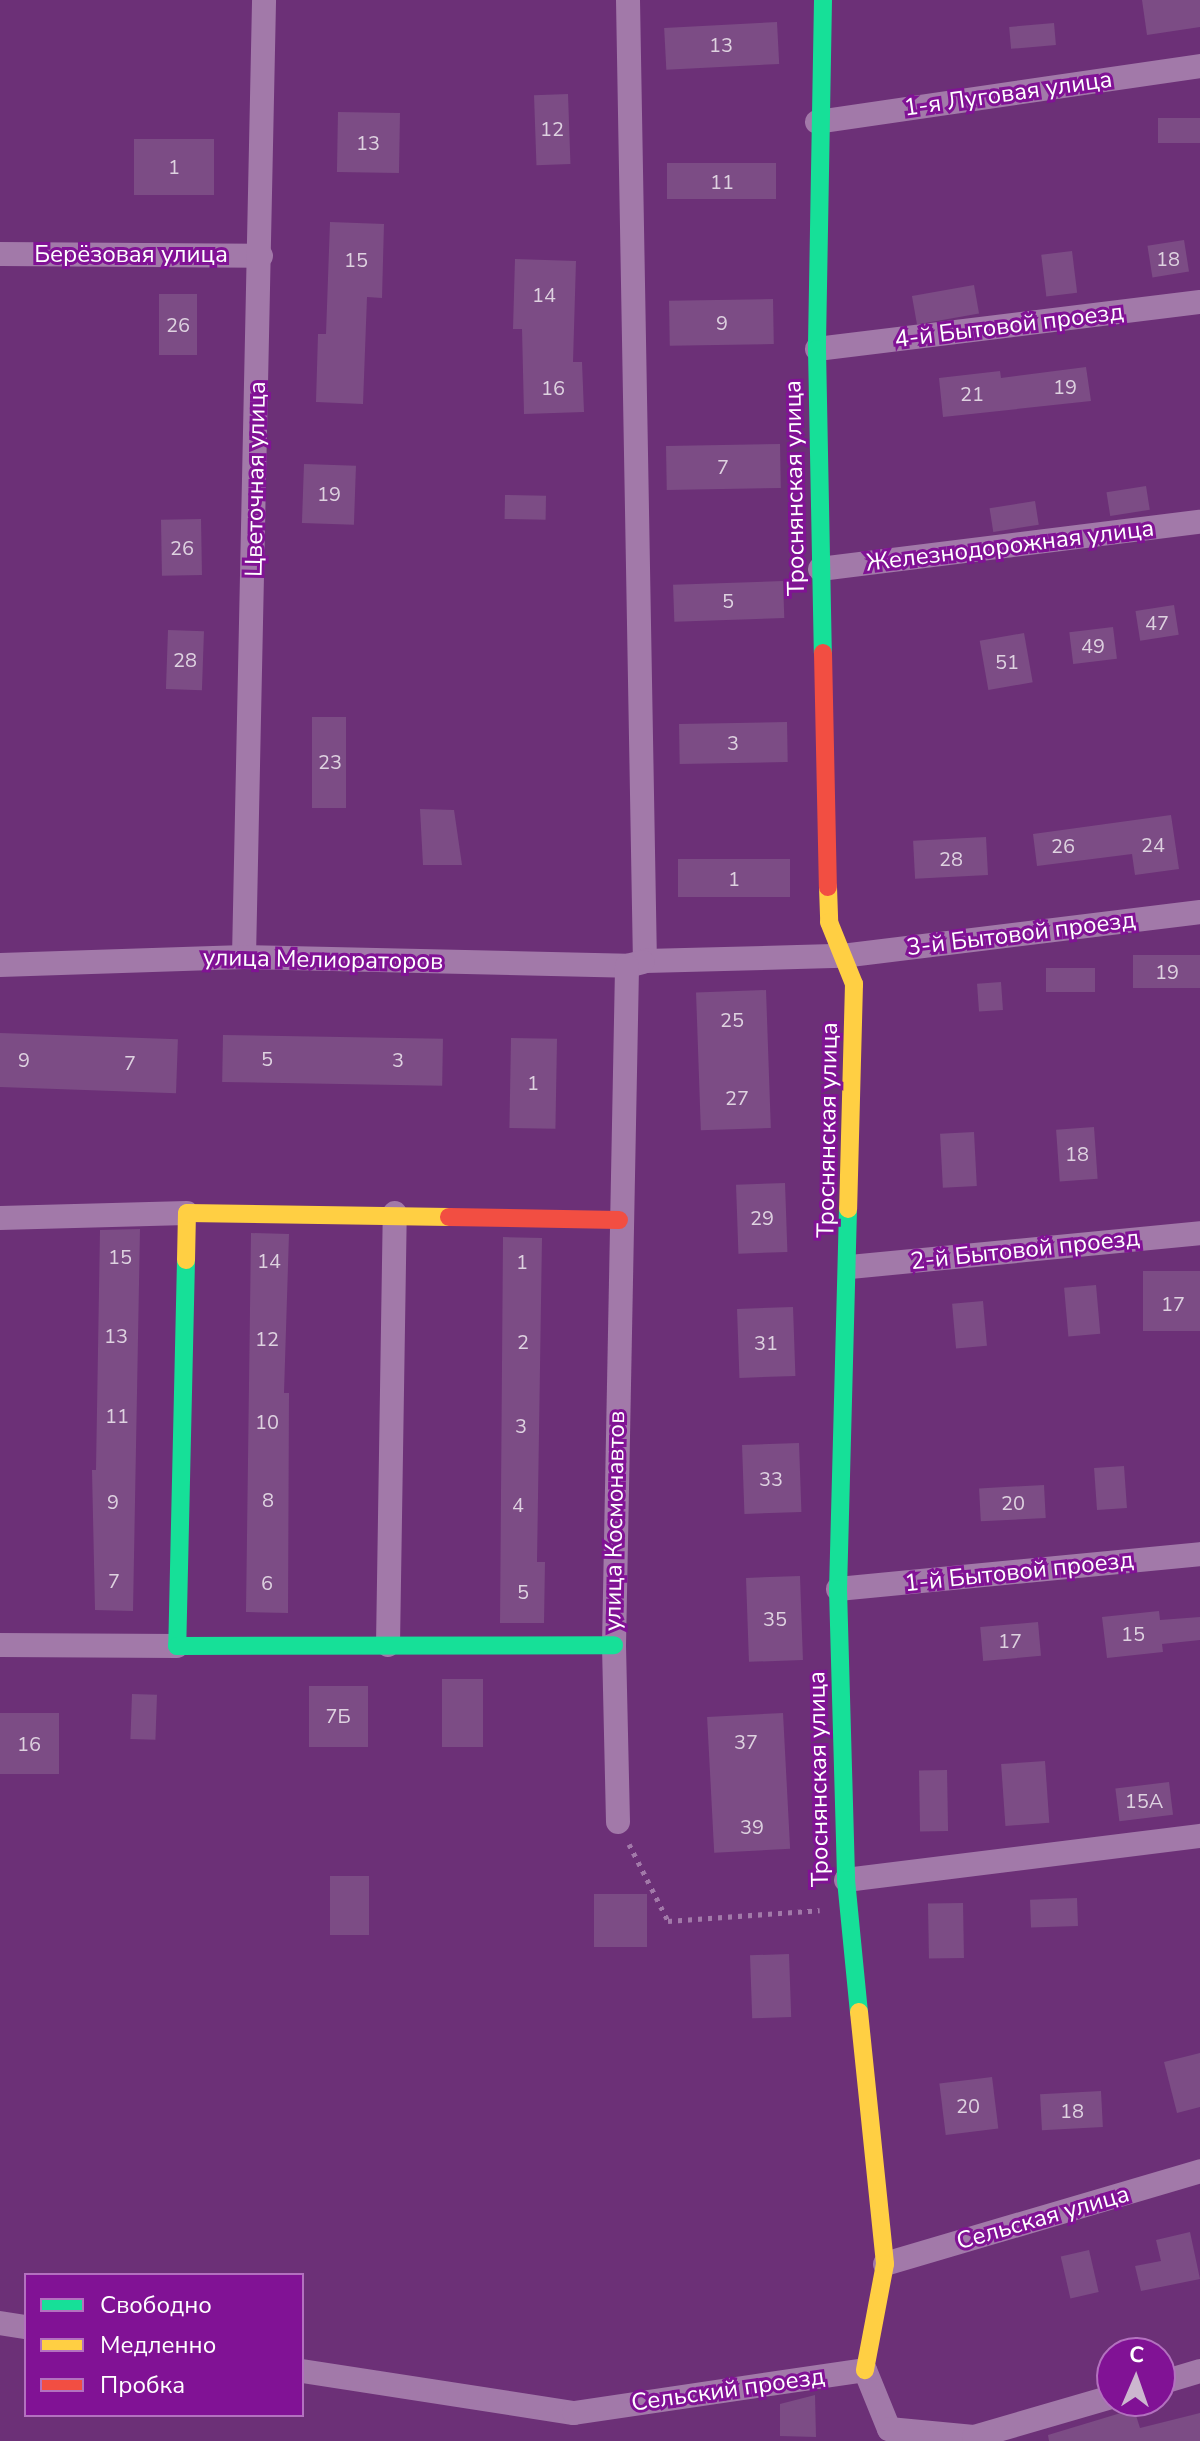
<!DOCTYPE html>
<html>
<head>
<meta charset="utf-8">
<style>
  body { margin:0 }
  #map { position:relative; width:1200px; height:2441px; overflow:hidden; background:#6c3077; font-family:"Nunito Sans",sans-serif }
  div>[style] { position:absolute }
  .building>* { inset:0; background:#7c4c85; transform-origin:0 0 }
  .path>* { height:5px; margin-top:-2.5px; transform-origin:0; background:repeating-linear-gradient(90deg,#a279a9 0 4px,transparent 0 10px) }
  .street>* { height:24px; margin:-12px; padding:0 12px; transform-origin:12px; border-radius:12px; background:#a279a9 }
  .fast>* { height:18px; margin:-9px; padding:0 9px; transform-origin:9px; border-radius:9px; background:#16e098 }
  .slow>* { height:18px; margin:-9px; padding:0 9px; transform-origin:9px; border-radius:9px; background:#ffcf43 }
  .jam>* { height:18px; margin:-9px; padding:0 9px; transform-origin:9px; border-radius:9px; background:#f24e42 }
  span { translate:-50% -50%; white-space:nowrap; text-align:center; line-height:1.15; -webkit-text-stroke:6px #811295; paint-order:stroke }
  .number-label { font-size:20px; color:#ded2e0 }
  .number-label span { -webkit-text-stroke-width:0 }
  .street-label { font-size:24px; color:#fff }
  .legend { position:absolute; left:24px; top:2273px; width:280px; height:144px; box-sizing:border-box; background:#811295; border:2px solid #b371bf; margin:0; padding:10px 14px; list-style:none; font-size:24px; color:#fff }
  .legend li { display:flex; align-items:center; gap:16px; height:40px }
  .legend b { width:40px; border:2px solid #b371bf }
  .north { position:absolute; left:1096px; top:2337px; width:80px; height:80px; box-sizing:border-box; background:#811295; border:2px solid #b371bf; border-radius:50%; rotate:2deg; font-size:22px; font-weight:700; line-height:32px; text-align:center; color:#fff }
  .north::after { content:''; display:block; margin:auto; width:28px; height:36px; background:#ccb7cf; clip-path:polygon(50% 0,100% 100%,50% 72%,0 100%) }
</style>
</head>
<body>
<div id="map">
  <div class="building">
    <i style="clip-path:polygon(1142px 0,1200px 0,1200px 27px,1147px 35px)"></i>
    <i style="left:777px;top:22px;width:42px;height:113px;rotate:87deg"></i>
    <i style="left:1054px;top:23px;width:22px;height:45px;rotate:85deg"></i>
    <i style="left:568px;top:94px;width:70px;height:34px;rotate:88deg"></i>
    <i style="left:338px;top:112px;width:62px;height:60px;rotate:1deg"></i>
    <i style="left:1200px;top:118px;width:25px;height:42px;rotate:90deg"></i>
    <i style="left:134px;top:139px;width:80px;height:56px"></i>
    <i style="left:776px;top:163px;width:36px;height:109px;rotate:90deg"></i>
    <i style="clip-path:polygon(330px 222px,384px 224px,382px 298px,367px 297px,363px 404px,316px 402px,318px 334px,326px 334px)"></i>
    <i style="left:1184px;top:240px;width:32px;height:37px;rotate:81deg"></i>
    <i style="left:1072px;top:251px;width:42px;height:31px;rotate:83deg"></i>
    <i style="clip-path:polygon(515px 259px,576px 261px,573px 362px,582px 362px,584px 412px,524px 414px,522px 329px,513px 329px)"></i>
    <i style="left:974px;top:285px;width:29px;height:63px;rotate:80deg"></i>
    <i style="left:159px;top:294px;width:38px;height:61px"></i>
    <i style="left:773px;top:299px;width:45px;height:104px;rotate:89deg"></i>
    <i style="clip-path:polygon(1086px 367px,1091px 401px,943px 417px,939px 378px,1000px 371px,1001px 378px)"></i>
    <i style="left:780px;top:444px;width:44px;height:114px;rotate:89deg"></i>
    <i style="left:304px;top:464px;width:52px;height:59px;rotate:2deg"></i>
    <i style="left:1146px;top:486px;width:24px;height:40px;rotate:81deg"></i>
    <i style="left:505px;top:495px;width:41px;height:24px;rotate:1deg"></i>
    <i style="left:1035px;top:501px;width:24px;height:46px;rotate:81deg"></i>
    <i style="left:201px;top:519px;width:56px;height:40px;rotate:89deg"></i>
    <i style="left:783px;top:581px;width:37px;height:110px;rotate:88deg"></i>
    <i style="left:1174px;top:605px;width:30px;height:39px;rotate:81deg"></i>
    <i style="left:1113px;top:627px;width:32px;height:44px;rotate:83deg"></i>
    <i style="left:168px;top:630px;width:36px;height:59px;rotate:2deg"></i>
    <i style="left:1024px;top:633px;width:50px;height:45px;rotate:80deg"></i>
    <i style="left:312px;top:717px;width:34px;height:91px"></i>
    <i style="left:787px;top:722px;width:40px;height:108px;rotate:89deg"></i>
    <i style="clip-path:polygon(420px 809px,454px 810px,462px 865px,423px 865px)"></i>
    <i style="clip-path:polygon(1171px 815px,1179px 869px,1135px 875px,1132px 854px,1037px 866px,1033px 834px)"></i>
    <i style="left:986px;top:837px;width:38px;height:73px;rotate:87deg"></i>
    <i style="left:790px;top:859px;width:38px;height:112px;rotate:90deg"></i>
    <i style="left:1200px;top:955px;width:33px;height:67px;rotate:90deg"></i>
    <i style="left:1095px;top:968px;width:24px;height:49px;rotate:90deg"></i>
    <i style="left:1001px;top:982px;width:28px;height:24px;rotate:86deg"></i>
    <i style="left:766px;top:990px;width:138px;height:70px;rotate:88deg"></i>
    <i style="left:0;top:1033px;width:178px;height:54px;rotate:2deg"></i>
    <i style="left:223px;top:1035px;width:220px;height:47px;rotate:1deg"></i>
    <i style="left:511px;top:1038px;width:46px;height:90px;rotate:1deg"></i>
    <i style="left:1094px;top:1127px;width:52px;height:38px;rotate:86deg"></i>
    <i style="left:974px;top:1132px;width:54px;height:34px;rotate:87deg"></i>
    <i style="left:785px;top:1183px;width:69px;height:49px;rotate:88deg"></i>
    <i style="clip-path:polygon(140px 1229px,133px 1611px,95px 1610px,92px 1470px,96px 1470px,100px 1230px)"></i>
    <i style="clip-path:polygon(251px 1233px,289px 1234px,284px 1393px,289px 1393px,288px 1613px,246px 1612px)"></i>
    <i style="clip-path:polygon(503px 1237px,542px 1238px,537px 1562px,545px 1562px,544px 1623px,500px 1623px)"></i>
    <i style="left:1200px;top:1271px;width:60px;height:57px;rotate:90deg"></i>
    <i style="left:1096px;top:1285px;width:49px;height:32px;rotate:85deg"></i>
    <i style="left:983px;top:1301px;width:45px;height:31px;rotate:85deg"></i>
    <i style="left:793px;top:1307px;width:69px;height:56px;rotate:88deg"></i>
    <i style="left:799px;top:1443px;width:69px;height:57px;rotate:88deg"></i>
    <i style="left:1124px;top:1466px;width:42px;height:30px;rotate:86deg"></i>
    <i style="left:1044px;top:1485px;width:33px;height:65px;rotate:87deg"></i>
    <i style="left:800px;top:1576px;width:84px;height:54px;rotate:88deg"></i>
    <i style="clip-path:polygon(1159px 1611px,1160px 1620px,1200px 1617px,1200px 1640px,1162px 1644px,1163px 1652px,1107px 1658px,1102px 1617px)"></i>
    <i style="left:1038px;top:1622px;width:34px;height:58px;rotate:85deg"></i>
    <i style="left:442px;top:1679px;width:41px;height:68px"></i>
    <i style="left:309px;top:1686px;width:59px;height:61px"></i>
    <i style="left:132px;top:1694px;width:25px;height:45px;rotate:2deg"></i>
    <i style="left:0;top:1713px;width:59px;height:61px"></i>
    <i style="left:783px;top:1713px;width:136px;height:76px;rotate:87deg"></i>
    <i style="left:1045px;top:1761px;width:62px;height:44px;rotate:86deg"></i>
    <i style="left:947px;top:1770px;width:61px;height:28px;rotate:89deg"></i>
    <i style="left:1169px;top:1782px;width:33px;height:54px;rotate:83deg"></i>
    <i style="left:330px;top:1876px;width:39px;height:59px"></i>
    <i style="left:594px;top:1894px;width:53px;height:53px"></i>
    <i style="left:1077px;top:1898px;width:28px;height:47px;rotate:88deg"></i>
    <i style="left:963px;top:1903px;width:55px;height:35px;rotate:89deg"></i>
    <i style="left:789px;top:1954px;width:63px;height:39px;rotate:88deg"></i>
    <i style="clip-path:polygon(1200px 2053px,1200px 2107px,1177px 2113px,1164px 2062px)"></i>
    <i style="left:992px;top:2077px;width:52px;height:53px;rotate:83deg"></i>
    <i style="left:1101px;top:2091px;width:36px;height:61px;rotate:87deg"></i>
    <i style="clip-path:polygon(1190px 2232px,1200px 2279px,1141px 2291px,1135px 2266px,1161px 2261px,1156px 2240px)"></i>
    <i style="left:1089px;top:2250px;width:43px;height:29px;rotate:77deg"></i>
    <i style="clip-path:polygon(815px 2395px,816px 2437px,780px 2436px,780px 2404px)"></i>
    <i style="clip-path:polygon(1134px 2409px,1140px 2428px,1200px 2413px,1200px 2441px,1049px 2441px,1048px 2435px)"></i>
  </div>
  <div class="path">
    <i style="left:629px;top:1844px;width:86px;rotate:63.1deg"></i>
    <i style="left:668px;top:1921px;width:152px;rotate:-4.1deg"></i>
  </div>
  <div class="street">
    <i style="left:628px;top:0;width:961px;rotate:88.99deg"></i>
    <i style="left:645px;top:961px;width:197px;rotate:-1.5deg"></i>
    <i style="left:842px;top:956px;width:361px;rotate:-7deg"></i>
    <i style="left:817px;top:122px;width:387px;rotate:-8.3deg"></i>
    <i style="left:0;top:254px;width:261px;rotate:0.4deg"></i>
    <i style="left:817px;top:349px;width:386px;rotate:-7deg"></i>
    <i style="left:820px;top:569px;width:383px;rotate:-7.1deg"></i>
    <i style="left:244px;top:957px;width:957px;rotate:-88.8deg"></i>
    <i style="left:0;top:965px;width:244px;rotate:-1.9deg"></i>
    <i style="left:244px;top:957px;width:383px;rotate:1.3deg"></i>
    <i style="left:627px;top:966px;width:16px;rotate:-14deg"></i>
    <i style="left:0;top:1218px;width:187px;rotate:-1.5deg"></i>
    <i style="left:850px;top:1267px;width:352px;rotate:-5.5deg"></i>
    <i style="left:838px;top:1589px;width:364px;rotate:-5.5deg"></i>
    <i style="left:0;top:1645px;width:177px;rotate:0.3deg"></i>
    <i style="left:388px;top:1645px;width:432px;rotate:-89.1deg"></i>
    <i style="left:618px;top:1822px;width:177px;rotate:-91.3deg"></i>
    <i style="left:614px;top:1645px;width:679px;rotate:-88.9deg"></i>
    <i style="left:846px;top:1880px;width:357px;rotate:-7.1deg"></i>
    <i style="left:885px;top:2264px;width:328px;rotate:-16.4deg"></i>
    <i style="left:0;top:2323px;width:26px;rotate:9deg"></i>
    <i style="left:302px;top:2371px;width:275px;rotate:8.8deg"></i>
    <i style="left:574px;top:2413px;width:294px;rotate:-8.4deg"></i>
    <i style="left:865px;top:2370px;width:64px;rotate:67.9deg"></i>
    <i style="left:889px;top:2429px;width:85px;rotate:5.4deg"></i>
    <i style="left:974px;top:2437px;width:144px;rotate:-16.2deg"></i>
    <i style="left:1160px;top:2383px;width:42px;rotate:-16.7deg"></i>
  </div>
  <div class="fast">
    <i style="left:823px;top:0;width:349px;rotate:91deg"></i>
    <i style="left:817px;top:349px;width:304px;rotate:88.9deg"></i>
    <i style="left:848px;top:1209px;width:380px;rotate:91.5deg"></i>
    <i style="left:838px;top:1589px;width:291px;rotate:88.4deg"></i>
    <i style="left:846px;top:1880px;width:133px;rotate:84.4deg"></i>
    <i style="left:186px;top:1260px;width:386px;rotate:91.3deg"></i>
    <i style="left:177px;top:1646px;width:437px;rotate:-0.1deg"></i>
  </div>
  <div class="slow">
    <i style="left:828px;top:887px;width:35px;rotate:88deg"></i>
    <i style="left:829px;top:922px;width:67px;rotate:68deg"></i>
    <i style="left:854px;top:984px;width:225px;rotate:91.5deg"></i>
    <i style="left:186px;top:1260px;width:47px;rotate:-88.8deg"></i>
    <i style="left:187px;top:1213px;width:262px;rotate:0.9deg"></i>
    <i style="left:859px;top:2012px;width:253px;rotate:84.1deg"></i>
    <i style="left:885px;top:2264px;width:108px;rotate:100.7deg"></i>
  </div>
  <div class="jam">
    <i style="left:823px;top:653px;width:234px;rotate:88.8deg"></i>
    <i style="left:449px;top:1217px;width:170px;rotate:1deg"></i>
  </div>
  <div class="number-label">
    <span style="left:721px;top:45px">13</span>
    <span style="left:552px;top:129px">12</span>
    <span style="left:368px;top:143px">13</span>
    <span style="left:174px;top:167px">1</span>
    <span style="left:722px;top:182px">11</span>
    <span style="left:1168px;top:259px">18</span>
    <span style="left:356px;top:260px">15</span>
    <span style="left:544px;top:295px">14</span>
    <span style="left:722px;top:323px">9</span>
    <span style="left:178px;top:325px">26</span>
    <span style="left:1065px;top:387px">19</span>
    <span style="left:553px;top:388px">16</span>
    <span style="left:972px;top:394px">21</span>
    <span style="left:723px;top:467px">7</span>
    <span style="left:329px;top:494px">19</span>
    <span style="left:182px;top:548px">26</span>
    <span style="left:728px;top:601px">5</span>
    <span style="left:1157px;top:623px">47</span>
    <span style="left:1093px;top:646px">49</span>
    <span style="left:185px;top:660px">28</span>
    <span style="left:1007px;top:662px">51</span>
    <span style="left:733px;top:743px">3</span>
    <span style="left:330px;top:762px">23</span>
    <span style="left:1153px;top:845px">24</span>
    <span style="left:1063px;top:846px">26</span>
    <span style="left:951px;top:859px">28</span>
    <span style="left:734px;top:879px">1</span>
    <span style="left:1167px;top:972px">19</span>
    <span style="left:732px;top:1020px">25</span>
    <span style="left:267px;top:1059px">5</span>
    <span style="left:24px;top:1060px">9</span>
    <span style="left:398px;top:1060px">3</span>
    <span style="left:130px;top:1063px">7</span>
    <span style="left:533px;top:1083px">1</span>
    <span style="left:737px;top:1098px">27</span>
    <span style="left:1077px;top:1154px">18</span>
    <span style="left:762px;top:1218px">29</span>
    <span style="left:120px;top:1257px">15</span>
    <span style="left:269px;top:1261px">14</span>
    <span style="left:522px;top:1262px">1</span>
    <span style="left:1173px;top:1304px">17</span>
    <span style="left:116px;top:1336px">13</span>
    <span style="left:267px;top:1339px">12</span>
    <span style="left:523px;top:1342px">2</span>
    <span style="left:766px;top:1343px">31</span>
    <span style="left:117px;top:1416px">11</span>
    <span style="left:267px;top:1422px">10</span>
    <span style="left:521px;top:1426px">3</span>
    <span style="left:771px;top:1479px">33</span>
    <span style="left:268px;top:1500px">8</span>
    <span style="left:113px;top:1502px">9</span>
    <span style="left:1013px;top:1503px">20</span>
    <span style="left:518px;top:1505px">4</span>
    <span style="left:114px;top:1581px">7</span>
    <span style="left:267px;top:1583px">6</span>
    <span style="left:523px;top:1592px">5</span>
    <span style="left:775px;top:1619px">35</span>
    <span style="left:1133px;top:1634px">15</span>
    <span style="left:1010px;top:1641px">17</span>
    <span style="left:338px;top:1716px">7Б</span>
    <span style="left:746px;top:1742px">37</span>
    <span style="left:29px;top:1744px">16</span>
    <span style="left:1144px;top:1801px">15А</span>
    <span style="left:752px;top:1827px">39</span>
    <span style="left:968px;top:2106px">20</span>
    <span style="left:1072px;top:2111px">18</span>
  </div>
  <div class="street-label">
    <span style="left:1008px;top:94px;rotate:-8deg">1-я Луговая улица</span>
    <span style="left:131px;top:255px">Берёзовая улица</span>
    <span style="left:1009px;top:326px;rotate:-7deg">4-й Бытовой проезд</span>
    <span style="left:256px;top:479px;rotate:-89deg">Цветочная улица</span>
    <span style="left:795px;top:488px;rotate:-91deg">Троснянская улица</span>
    <span style="left:1010px;top:546px;rotate:-7deg">Железнодорожная улица</span>
    <span style="left:1021px;top:934px;rotate:-7deg">3-й Бытовой проезд</span>
    <span style="left:323px;top:960px;rotate:1deg">улица Мелиораторов</span>
    <span style="left:828px;top:1130px;rotate:-89deg">Троснянская улица</span>
    <span style="left:1025px;top:1250px;rotate:-6deg">2-й Бытовой проезд</span>
    <span style="left:615px;top:1521px;rotate:-89deg">улица Космонавтов</span>
    <span style="left:1019px;top:1572px;rotate:-6deg">1-й Бытовой проезд</span>
    <span style="left:819px;top:1779px;rotate:-91deg">Троснянская улица</span>
    <span style="left:1043px;top:2218px;rotate:-16deg">Сельская улица</span>
    <span style="left:728px;top:2390px;rotate:-8deg">Сельский проезд</span>
  </div>
  <ul class="legend">
  <li><b style="height:10px;background:#16e098"></b>Свободно</li>
  <li><b style="height:10px;background:#ffcf43"></b>Медленно</li>
  <li><b style="height:10px;background:#f24e42"></b>Пробка</li>
  </ul>
  <div class="north">С</div>
</div>
</body>
</html>
